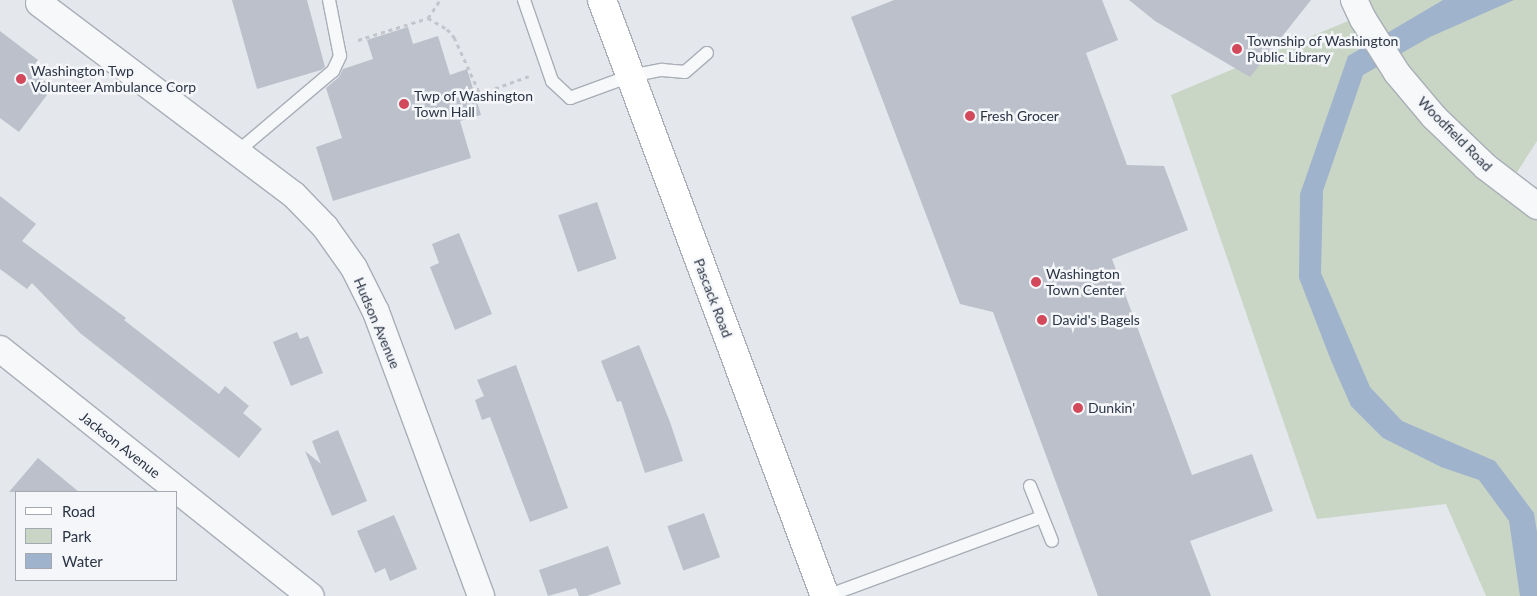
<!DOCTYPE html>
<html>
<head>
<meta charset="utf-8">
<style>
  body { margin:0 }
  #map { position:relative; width:1537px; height:596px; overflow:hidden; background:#e4e7ec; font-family:Lato,sans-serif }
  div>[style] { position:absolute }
  .green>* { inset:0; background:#c9d6c5 }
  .water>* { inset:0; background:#9fb4cc }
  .building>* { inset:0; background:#bbc0ca; transform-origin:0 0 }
  .path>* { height:3px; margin-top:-1.5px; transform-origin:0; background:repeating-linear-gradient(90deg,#c2c5cb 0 4px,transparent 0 8px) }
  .roads { filter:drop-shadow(1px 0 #a9aeb7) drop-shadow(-1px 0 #a9aeb7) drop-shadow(0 1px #a9aeb7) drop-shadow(0 -1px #a9aeb7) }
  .lane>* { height:12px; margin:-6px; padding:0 6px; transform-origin:6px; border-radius:6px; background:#f7f8fa }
  .street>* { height:26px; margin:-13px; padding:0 13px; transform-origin:13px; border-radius:13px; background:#f7f8fa }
  .secondary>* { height:28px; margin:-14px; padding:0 14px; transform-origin:14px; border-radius:14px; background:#fff }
  .dots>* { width:14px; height:14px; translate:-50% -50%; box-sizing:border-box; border:2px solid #f4f6f9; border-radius:50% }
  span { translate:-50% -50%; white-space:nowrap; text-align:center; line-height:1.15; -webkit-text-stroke:5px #f4f6f9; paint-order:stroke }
  .poi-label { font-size:14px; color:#2b3445 }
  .left { translate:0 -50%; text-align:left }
  .street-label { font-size:14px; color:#2b3445 }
  .legend { position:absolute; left:15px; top:491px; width:162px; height:90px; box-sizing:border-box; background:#f4f6f9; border:1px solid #a4a8b1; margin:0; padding:6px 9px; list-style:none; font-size:15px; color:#2b3445 }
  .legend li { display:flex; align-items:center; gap:10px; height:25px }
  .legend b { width:25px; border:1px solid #a4a8b1 }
</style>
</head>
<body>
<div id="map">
  <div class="green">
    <i style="clip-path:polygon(1354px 0,1537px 0,1537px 141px,1514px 177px,1537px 187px,1537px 596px,1486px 596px,1446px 504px,1317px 519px,1171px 95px,1360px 16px)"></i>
  </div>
  <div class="water">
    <i style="clip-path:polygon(1443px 0,1514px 0,1430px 37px,1363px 75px,1323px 191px,1321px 273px,1370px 387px,1402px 421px,1495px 461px,1534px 513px,1537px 532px,1537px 596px,1520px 596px,1509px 521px,1479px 480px,1441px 467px,1383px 438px,1351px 406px,1332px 363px,1299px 278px,1300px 194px,1348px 56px)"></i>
  </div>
  <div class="building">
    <i style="clip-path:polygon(232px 0,307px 0,325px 67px,321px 70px,257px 89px)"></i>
    <i style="clip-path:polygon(894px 0,1102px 0,1118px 40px,1086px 53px,1127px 165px,1164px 166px,1188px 230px,1112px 259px,1192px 475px,1252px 454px,1273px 511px,1190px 541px,1211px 596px,1098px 596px,993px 312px,960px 304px,851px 17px)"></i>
    <i style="clip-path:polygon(1129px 0,1311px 0,1250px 77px,1155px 21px)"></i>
    <i style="clip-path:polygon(408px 27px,413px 44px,438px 36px,450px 75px,467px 69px,481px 115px,460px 121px,471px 158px,333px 201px,316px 147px,342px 138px,326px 88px,339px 77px,343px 69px,373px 59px,367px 40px)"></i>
    <i style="clip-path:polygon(0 31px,38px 60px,30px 70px,53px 87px,19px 132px,0 118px)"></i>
    <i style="clip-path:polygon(0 196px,36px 224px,22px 241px,126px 318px,124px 320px,219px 394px,225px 386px,249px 406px,243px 413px,262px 429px,239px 458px,80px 333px,32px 283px,27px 289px,0 269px)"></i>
    <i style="left:597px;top:202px;width:60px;height:41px;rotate:71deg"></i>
    <i style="clip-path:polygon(459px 233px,492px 314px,455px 330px,430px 267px,439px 263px,432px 244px)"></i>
    <i style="clip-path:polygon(297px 332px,300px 339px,308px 336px,323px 373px,291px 386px,273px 342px)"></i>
    <i style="clip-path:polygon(639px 345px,670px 422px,683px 461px,645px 473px,621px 401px,617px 402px,601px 361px)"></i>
    <i style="clip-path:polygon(516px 365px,568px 508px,530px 522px,490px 417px,482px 420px,475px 400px,484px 396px,477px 380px)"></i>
    <i style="clip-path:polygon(338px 430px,367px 501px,332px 516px,305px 451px,321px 464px,312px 441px)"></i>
    <i style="clip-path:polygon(38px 458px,79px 492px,9px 492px)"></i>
    <i style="left:704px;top:513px;width:47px;height:39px;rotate:70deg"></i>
    <i style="clip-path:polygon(394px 515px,417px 569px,390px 581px,385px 568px,375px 573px,357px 531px)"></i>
    <i style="clip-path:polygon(608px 546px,621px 584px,587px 596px,579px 596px,576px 588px,548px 596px,539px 570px)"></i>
  </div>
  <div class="path">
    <i style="left:428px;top:18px;width:22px;rotate:30deg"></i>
    <i style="left:447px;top:29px;width:11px;rotate:49deg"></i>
    <i style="left:454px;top:37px;width:63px;rotate:65.5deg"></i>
    <i style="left:480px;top:94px;width:52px;rotate:-20.2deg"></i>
    <i style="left:358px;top:40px;width:73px;rotate:-17.4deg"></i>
    <i style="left:428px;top:18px;width:22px;rotate:-56deg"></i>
  </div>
  <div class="roads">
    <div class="lane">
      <i style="left:524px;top:0;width:86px;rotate:70.9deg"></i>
      <i style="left:552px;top:81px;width:25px;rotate:43deg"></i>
      <i style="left:570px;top:98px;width:64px;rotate:-20.1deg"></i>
      <i style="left:630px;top:76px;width:33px;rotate:-11deg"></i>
      <i style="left:662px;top:70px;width:23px;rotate:5deg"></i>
      <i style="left:685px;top:72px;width:29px;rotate:-41deg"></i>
      <i style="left:237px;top:152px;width:126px;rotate:-40.2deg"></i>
      <i style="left:333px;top:71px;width:17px;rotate:-65deg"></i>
      <i style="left:340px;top:56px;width:57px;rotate:-101.1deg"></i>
      <i style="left:1030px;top:486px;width:59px;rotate:68.2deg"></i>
      <i style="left:827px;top:596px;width:229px;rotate:-20.2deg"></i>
    </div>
    <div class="street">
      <i style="left:1354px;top:0;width:21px;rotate:65deg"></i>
      <i style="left:1363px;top:19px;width:64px;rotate:57.8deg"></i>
      <i style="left:1397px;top:73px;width:57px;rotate:49.9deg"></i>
      <i style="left:1434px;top:117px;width:72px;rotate:43.9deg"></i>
      <i style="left:1486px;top:167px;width:64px;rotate:37.4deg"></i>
      <i style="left:39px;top:3px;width:319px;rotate:37deg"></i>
      <i style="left:294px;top:195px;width:45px;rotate:45.9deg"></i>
      <i style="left:325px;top:227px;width:50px;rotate:54.7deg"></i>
      <i style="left:354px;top:268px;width:49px;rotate:63.4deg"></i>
      <i style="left:376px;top:312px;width:303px;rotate:69.7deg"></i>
      <i style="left:0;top:349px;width:397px;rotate:38.5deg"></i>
    </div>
    <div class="secondary">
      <i style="left:602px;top:0;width:636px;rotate:69.49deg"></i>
    </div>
  </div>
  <div class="dots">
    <i style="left:1237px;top:49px;background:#d1495b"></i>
    <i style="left:21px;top:79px;background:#d1495b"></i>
    <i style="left:404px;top:104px;background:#d1495b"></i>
    <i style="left:970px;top:116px;background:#d1495b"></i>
    <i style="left:1036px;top:282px;background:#d1495b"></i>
    <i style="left:1042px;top:320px;background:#d1495b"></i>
    <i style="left:1078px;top:408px;background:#d1495b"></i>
  </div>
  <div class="poi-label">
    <span class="left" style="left:1247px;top:49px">Township of Washington<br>Public Library</span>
    <span class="left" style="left:31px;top:79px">Washington Twp<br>Volunteer Ambulance Corp</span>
    <span class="left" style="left:414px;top:104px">Twp of Washington<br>Town Hall</span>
    <span class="left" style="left:980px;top:116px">Fresh Grocer</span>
    <span class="left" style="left:1046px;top:282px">Washington<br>Town Center</span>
    <span class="left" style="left:1052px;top:320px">David's Bagels</span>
    <span class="left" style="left:1088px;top:408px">Dunkin'</span>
  </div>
  <div class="street-label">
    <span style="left:1455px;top:134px;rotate:45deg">Woodfield Road</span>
    <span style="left:713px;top:298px;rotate:69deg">Pascack Road</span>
    <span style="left:377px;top:323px;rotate:67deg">Hudson Avenue</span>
    <span style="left:120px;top:445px;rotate:38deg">Jackson Avenue</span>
  </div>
  <ul class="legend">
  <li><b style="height:6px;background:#fff"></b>Road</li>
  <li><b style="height:14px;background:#c9d6c5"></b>Park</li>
  <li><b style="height:14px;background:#9fb4cc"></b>Water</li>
  </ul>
</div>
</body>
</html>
